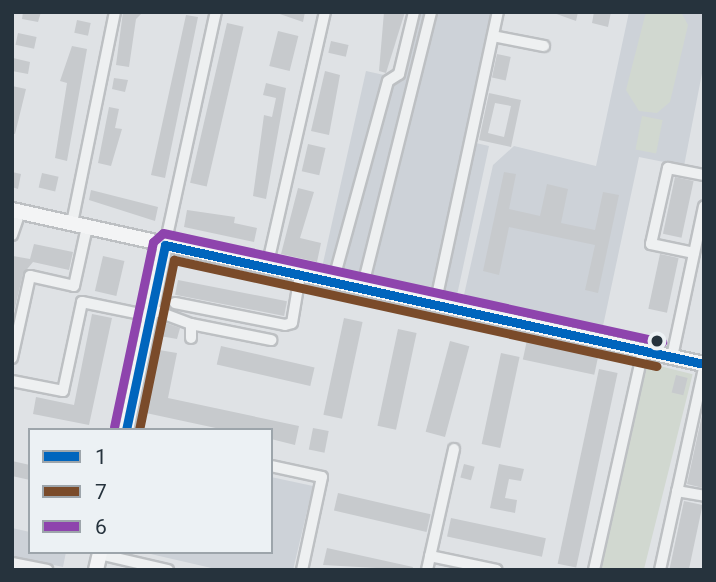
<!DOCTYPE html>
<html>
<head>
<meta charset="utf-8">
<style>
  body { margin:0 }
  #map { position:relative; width:716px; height:582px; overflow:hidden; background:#dfe2e5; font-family:Roboto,sans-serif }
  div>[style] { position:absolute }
  .built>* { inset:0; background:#cdd2d8 }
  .green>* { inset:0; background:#d1d8d0; transform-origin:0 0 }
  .building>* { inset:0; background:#c7cacd; transform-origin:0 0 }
  .roads { filter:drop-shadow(2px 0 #bdc0c3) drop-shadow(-2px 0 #bdc0c3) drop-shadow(0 2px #bdc0c3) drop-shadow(0 -2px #bdc0c3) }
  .minor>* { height:10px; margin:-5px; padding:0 5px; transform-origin:5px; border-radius:5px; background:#eef0f1 }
  .major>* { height:14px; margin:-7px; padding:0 7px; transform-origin:7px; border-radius:7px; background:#f3f4f5 }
  .bus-1>* { height:9px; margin:-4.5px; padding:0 4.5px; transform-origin:4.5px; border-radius:4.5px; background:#0065bd }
  .bus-2>* { height:9px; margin:-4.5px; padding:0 4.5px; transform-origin:4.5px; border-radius:4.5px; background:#7a4b2a }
  .bus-3>* { height:9px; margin:-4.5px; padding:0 4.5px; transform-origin:4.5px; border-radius:4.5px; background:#8e44ad }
  .dots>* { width:19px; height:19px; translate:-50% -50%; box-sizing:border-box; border:4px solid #ecf1f4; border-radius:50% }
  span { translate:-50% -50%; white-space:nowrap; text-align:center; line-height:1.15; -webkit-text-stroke:7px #ecf1f4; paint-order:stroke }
  .frame { position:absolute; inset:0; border:14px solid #26333d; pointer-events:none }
  .legend { position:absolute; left:28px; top:428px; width:245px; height:126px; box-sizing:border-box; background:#ecf1f4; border:2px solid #9da5ab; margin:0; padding:9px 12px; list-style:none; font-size:21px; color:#26333d }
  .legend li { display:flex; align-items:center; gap:14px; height:35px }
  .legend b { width:35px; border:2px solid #9da5ab }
</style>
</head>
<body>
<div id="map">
  <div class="built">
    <i style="clip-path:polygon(417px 12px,495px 12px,467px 141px,489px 146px,456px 300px,321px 272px,366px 71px,402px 79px)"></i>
    <i style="clip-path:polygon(629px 12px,704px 12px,704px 63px,684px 166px,639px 157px,603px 326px,464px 295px,493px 165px,514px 146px,596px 166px)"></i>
    <i style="clip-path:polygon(271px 477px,313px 486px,293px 570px,220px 570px,142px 552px,271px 552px)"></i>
    <i style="clip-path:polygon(12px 528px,30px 532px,30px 552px,66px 552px,63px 567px,12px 556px)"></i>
  </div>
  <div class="green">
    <i style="clip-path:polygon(646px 12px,681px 12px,688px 25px,670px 102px,657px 113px,639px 111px,626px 90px)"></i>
    <i style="left:642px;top:116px;width:21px;height:34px;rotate:11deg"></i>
    <i style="left:648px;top:363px;width:46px;height:212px;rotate:14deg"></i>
  </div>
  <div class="building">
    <i style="clip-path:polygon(23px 12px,41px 12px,38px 22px,22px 19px)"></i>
    <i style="clip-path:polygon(123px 12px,143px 12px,136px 19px,129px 67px,116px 65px)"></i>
    <i style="clip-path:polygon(274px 12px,305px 12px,303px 22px)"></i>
    <i style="clip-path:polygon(384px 12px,405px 12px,386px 73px,379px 71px)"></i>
    <i style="clip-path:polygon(551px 12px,578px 12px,576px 21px)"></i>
    <i style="clip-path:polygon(594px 12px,611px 12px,608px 27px,592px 23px)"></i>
    <i style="clip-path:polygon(186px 15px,198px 17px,165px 178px,151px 175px)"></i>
    <i style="left:77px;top:20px;width:14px;height:13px;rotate:12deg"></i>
    <i style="left:227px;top:23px;width:17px;height:164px;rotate:13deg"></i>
    <i style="left:278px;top:31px;width:21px;height:36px;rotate:14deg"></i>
    <i style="left:18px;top:33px;width:19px;height:12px;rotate:12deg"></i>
    <i style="left:331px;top:41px;width:18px;height:12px;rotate:13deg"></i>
    <i style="clip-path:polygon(72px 46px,87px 49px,67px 161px,55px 158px,67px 83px,60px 81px)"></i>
    <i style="left:497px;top:54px;width:14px;height:24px;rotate:12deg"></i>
    <i style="clip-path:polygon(13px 58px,30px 62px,28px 74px,12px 71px)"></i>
    <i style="clip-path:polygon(325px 71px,340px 75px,329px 135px,311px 131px)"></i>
    <i style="clip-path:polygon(114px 78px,128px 80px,125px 92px,112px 89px)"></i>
    <i style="clip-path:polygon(266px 83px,286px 88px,266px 199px,253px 196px,264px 115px,272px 117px,276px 98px,263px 95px)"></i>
    <i style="clip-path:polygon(12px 86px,26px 89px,15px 134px,12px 133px)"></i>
    <i style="clip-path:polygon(evenodd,489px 93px,521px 100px,511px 147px,479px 140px,489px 93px,495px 103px,511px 106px,504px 137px,488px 133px,495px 103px)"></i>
    <i style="clip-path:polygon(109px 107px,119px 109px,115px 128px,122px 129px,111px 166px,98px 163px)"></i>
    <i style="left:308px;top:144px;width:18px;height:28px;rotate:13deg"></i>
    <i style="clip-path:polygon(12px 172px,21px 174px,18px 189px,12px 187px)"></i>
    <i style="clip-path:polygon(504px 172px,516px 174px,509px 209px,540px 216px,547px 184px,568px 189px,561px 223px,595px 230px,603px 192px,619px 195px,598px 293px,585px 290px,595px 245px,509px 227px,499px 275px,483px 271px)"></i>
    <i style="left:42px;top:173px;width:17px;height:15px;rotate:13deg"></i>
    <i style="left:675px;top:177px;width:19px;height:58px;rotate:12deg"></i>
    <i style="clip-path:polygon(298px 188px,314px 192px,300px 238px,321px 243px,317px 262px,281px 254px)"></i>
    <i style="clip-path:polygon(91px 190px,158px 207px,155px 221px,89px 200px)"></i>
    <i style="clip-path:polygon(187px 210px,235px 217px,234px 223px,257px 228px,254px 242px,184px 227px)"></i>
    <i style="clip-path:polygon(34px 244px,73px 252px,69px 270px,33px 262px,23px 274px,12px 320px,13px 256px,30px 259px)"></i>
    <i style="left:660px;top:254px;width:19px;height:56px;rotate:12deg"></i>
    <i style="left:103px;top:256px;width:22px;height:36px;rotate:13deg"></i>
    <i style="left:178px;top:280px;width:111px;height:15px;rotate:11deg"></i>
    <i style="clip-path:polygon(92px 314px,112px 318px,89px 425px,33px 414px,36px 397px,74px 405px)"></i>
    <i style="left:344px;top:318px;width:19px;height:99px;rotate:12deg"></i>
    <i style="clip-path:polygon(163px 322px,180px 328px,177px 339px,160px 336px)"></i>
    <i style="left:398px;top:329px;width:19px;height:99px;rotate:12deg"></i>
    <i style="left:527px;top:340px;width:73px;height:20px;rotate:12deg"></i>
    <i style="left:450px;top:341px;width:20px;height:94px;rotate:15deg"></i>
    <i style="left:221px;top:346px;width:96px;height:19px;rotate:13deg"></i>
    <i style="clip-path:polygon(159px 350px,177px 353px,168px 398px,299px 426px,295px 445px,271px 439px,271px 430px,225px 430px,146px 413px)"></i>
    <i style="left:501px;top:353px;width:19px;height:93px;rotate:12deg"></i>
    <i style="left:599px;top:369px;width:19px;height:199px;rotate:12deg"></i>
    <i style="left:676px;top:375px;width:12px;height:18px;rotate:14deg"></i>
    <i style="clip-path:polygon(704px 406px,704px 483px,703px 488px,687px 484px)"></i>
    <i style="left:313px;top:428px;width:16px;height:22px;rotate:11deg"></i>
    <i style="clip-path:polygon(12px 461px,30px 465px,30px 480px,12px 476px)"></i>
    <i style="left:464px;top:464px;width:11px;height:14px;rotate:15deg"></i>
    <i style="clip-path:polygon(499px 464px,524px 469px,521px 481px,509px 479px,505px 498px,517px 500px,515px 513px,490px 508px)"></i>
    <i style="left:338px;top:493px;width:95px;height:18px;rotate:13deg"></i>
    <i style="left:684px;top:501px;width:19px;height:71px;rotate:12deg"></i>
    <i style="left:451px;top:518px;width:97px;height:19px;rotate:12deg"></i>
    <i style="clip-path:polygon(327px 548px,413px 567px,412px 570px,323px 565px)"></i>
  </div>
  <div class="roads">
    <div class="minor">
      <i style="left:493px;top:36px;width:52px;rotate:11.1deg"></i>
      <i style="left:72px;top:223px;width:215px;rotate:-78.5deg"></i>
      <i style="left:12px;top:235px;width:24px;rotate:-71deg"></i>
      <i style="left:165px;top:245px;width:239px;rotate:-77.7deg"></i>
      <i style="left:694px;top:253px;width:44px;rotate:-168.2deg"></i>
      <i style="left:651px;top:244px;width:78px;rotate:-77.4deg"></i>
      <i style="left:668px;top:168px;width:37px;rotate:11deg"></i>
      <i style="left:267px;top:267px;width:262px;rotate:-77.2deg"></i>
      <i style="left:333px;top:282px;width:208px;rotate:-74.7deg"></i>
      <i style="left:388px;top:81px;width:13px;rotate:-32deg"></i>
      <i style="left:399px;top:74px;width:64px;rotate:-76.4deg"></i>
      <i style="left:362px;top:289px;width:285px;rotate:-76deg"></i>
      <i style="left:175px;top:303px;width:112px;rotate:11.3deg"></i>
      <i style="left:285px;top:325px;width:7px;rotate:-16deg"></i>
      <i style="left:292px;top:323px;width:49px;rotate:-80.5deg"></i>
      <i style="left:435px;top:305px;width:300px;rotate:-77.9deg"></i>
      <i style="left:151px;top:309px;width:43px;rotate:20.6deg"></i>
      <i style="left:191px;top:324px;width:14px;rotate:90deg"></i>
      <i style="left:191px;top:324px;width:82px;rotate:11.3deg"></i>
      <i style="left:672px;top:357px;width:154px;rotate:-78deg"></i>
      <i style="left:12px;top:358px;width:84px;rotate:-77.6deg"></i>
      <i style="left:30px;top:276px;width:45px;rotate:12.8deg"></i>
      <i style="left:74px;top:286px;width:60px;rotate:-77.6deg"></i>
      <i style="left:12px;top:381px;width:52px;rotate:11.1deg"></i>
      <i style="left:63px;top:391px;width:91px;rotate:-77.9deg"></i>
      <i style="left:82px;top:302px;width:69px;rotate:11.6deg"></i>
      <i style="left:271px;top:466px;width:52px;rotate:12.2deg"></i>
      <i style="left:322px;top:477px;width:95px;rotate:102.1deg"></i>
      <i style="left:677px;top:491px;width:27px;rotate:10deg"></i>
      <i style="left:99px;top:554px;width:71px;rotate:13.1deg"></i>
      <i style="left:430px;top:556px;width:68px;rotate:11.8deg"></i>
      <i style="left:12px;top:563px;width:36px;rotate:11deg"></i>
      <i style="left:427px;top:570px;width:124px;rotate:-77.4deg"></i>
      <i style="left:594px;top:570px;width:225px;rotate:-77.4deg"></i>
      <i style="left:660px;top:570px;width:207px;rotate:-77.7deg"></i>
    </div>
    <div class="major">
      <i style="left:12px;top:210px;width:709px;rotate:12.55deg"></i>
      <i style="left:126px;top:430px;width:189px;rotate:-78.1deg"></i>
      <i style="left:96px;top:570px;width:18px;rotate:-77deg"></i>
    </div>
  </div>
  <div class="bus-1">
    <i style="left:126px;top:430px;width:189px;rotate:-78.1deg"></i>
    <i style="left:165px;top:245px;width:552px;rotate:12.45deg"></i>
  </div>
  <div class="bus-2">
    <i style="left:139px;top:430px;width:174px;rotate:-78.4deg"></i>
    <i style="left:174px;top:260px;width:494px;rotate:12.4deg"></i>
  </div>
  <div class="bus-3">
    <i style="left:114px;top:427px;width:189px;rotate:-78.1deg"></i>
    <i style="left:153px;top:242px;width:13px;rotate:-42deg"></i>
    <i style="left:163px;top:233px;width:511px;rotate:12.32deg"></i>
  </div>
  <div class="dots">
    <i style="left:657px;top:341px;background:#26333d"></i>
  </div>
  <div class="frame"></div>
  <ul class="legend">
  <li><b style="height:9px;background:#0065bd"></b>1</li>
  <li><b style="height:9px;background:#7a4b2a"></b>7</li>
  <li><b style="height:9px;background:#8e44ad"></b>6</li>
  </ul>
</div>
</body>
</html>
